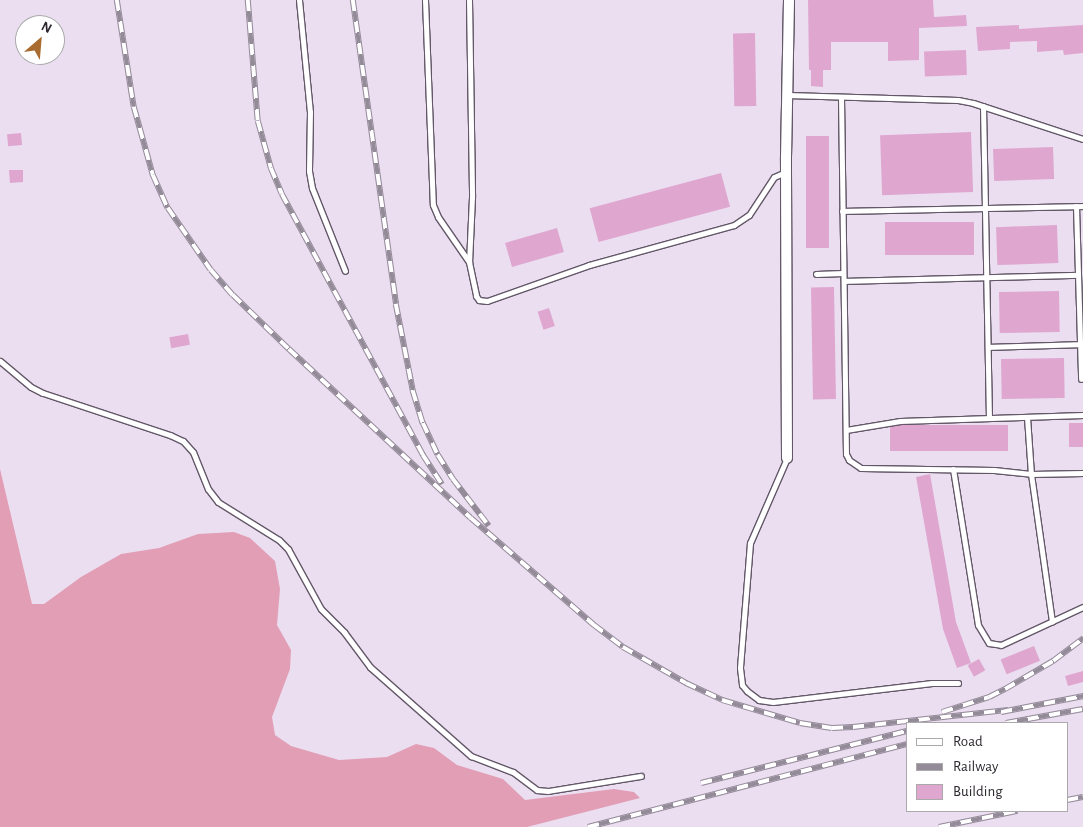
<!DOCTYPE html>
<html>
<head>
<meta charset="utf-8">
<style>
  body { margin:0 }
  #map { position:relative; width:1083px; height:827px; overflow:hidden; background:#ebdef1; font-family:"Alegreya Sans",sans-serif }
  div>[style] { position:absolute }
  .forest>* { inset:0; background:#e29eb5 }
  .building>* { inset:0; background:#dfa7d0; transform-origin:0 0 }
  .roads { filter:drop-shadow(1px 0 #635868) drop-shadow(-1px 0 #635868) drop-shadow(0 1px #635868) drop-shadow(0 -1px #635868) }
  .lane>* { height:5px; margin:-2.5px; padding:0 2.5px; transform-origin:2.5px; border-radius:2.5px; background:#fff }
  .street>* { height:10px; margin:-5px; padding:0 5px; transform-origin:5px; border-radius:5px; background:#fff }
  .rail>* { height:5.5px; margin-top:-2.75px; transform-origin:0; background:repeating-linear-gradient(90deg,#fff 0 11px,#948b98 0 22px); box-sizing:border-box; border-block:1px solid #948b98 }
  span { translate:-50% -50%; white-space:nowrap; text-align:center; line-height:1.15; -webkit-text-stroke:5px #fff; paint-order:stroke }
  .legend { position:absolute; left:906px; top:722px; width:162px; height:90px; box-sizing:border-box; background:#fff; border:1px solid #aba9ac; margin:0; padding:6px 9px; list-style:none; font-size:15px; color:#2d282f }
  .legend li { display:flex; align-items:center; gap:10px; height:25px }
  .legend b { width:25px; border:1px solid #aba9ac }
  .north { position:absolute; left:15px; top:15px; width:50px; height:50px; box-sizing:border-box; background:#fff; border:1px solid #aba9ac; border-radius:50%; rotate:27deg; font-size:14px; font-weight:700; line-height:20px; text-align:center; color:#2d282f }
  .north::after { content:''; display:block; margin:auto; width:18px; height:22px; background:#a96b30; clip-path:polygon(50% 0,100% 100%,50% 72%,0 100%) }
</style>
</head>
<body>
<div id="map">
  <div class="forest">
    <i style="clip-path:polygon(0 469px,32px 604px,44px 604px,81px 577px,121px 554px,159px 548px,198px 534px,234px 532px,250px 538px,275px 561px,280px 589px,277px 625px,291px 650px,290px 669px,272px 717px,275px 735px,291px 746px,339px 760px,387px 757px,416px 744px,434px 748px,457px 765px,503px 779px,525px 800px,614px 789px,634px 792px,640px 798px,527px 827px,0 827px)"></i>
  </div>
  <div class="building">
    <i style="clip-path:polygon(808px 0,933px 0,934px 17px,966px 15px,967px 26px,919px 28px,919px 60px,888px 61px,888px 42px,831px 42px,831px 70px,823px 70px,823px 87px,811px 86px,811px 70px,809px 70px)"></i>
    <i style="clip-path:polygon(1019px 25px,1019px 29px,1083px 25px,1083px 53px,1064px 55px,1063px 50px,1037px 52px,1037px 41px,1010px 42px,1010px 49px,978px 51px,976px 27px)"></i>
    <i style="left:755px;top:33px;width:73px;height:22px;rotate:89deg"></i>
    <i style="left:966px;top:50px;width:25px;height:42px;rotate:88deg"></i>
    <i style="left:971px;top:132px;width:60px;height:91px;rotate:88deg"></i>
    <i style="left:21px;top:133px;width:12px;height:14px;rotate:85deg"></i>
    <i style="left:806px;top:136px;width:23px;height:112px"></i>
    <i style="left:1053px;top:147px;width:32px;height:60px;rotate:88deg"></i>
    <i style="clip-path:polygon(9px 170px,23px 170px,23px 182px,10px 183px)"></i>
    <i style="left:721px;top:173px;width:35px;height:136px;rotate:75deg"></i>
    <i style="left:974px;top:222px;width:33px;height:89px;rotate:90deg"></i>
    <i style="left:1057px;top:225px;width:38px;height:61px;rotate:88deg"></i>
    <i style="left:557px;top:228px;width:25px;height:54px;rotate:74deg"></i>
    <i style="left:834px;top:287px;width:112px;height:23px;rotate:89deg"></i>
    <i style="left:1059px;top:291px;width:41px;height:60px;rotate:89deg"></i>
    <i style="left:549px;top:308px;width:19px;height:12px;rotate:72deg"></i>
    <i style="left:188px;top:334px;width:11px;height:19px;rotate:80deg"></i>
    <i style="left:1064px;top:358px;width:40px;height:63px;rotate:89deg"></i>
    <i style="left:1083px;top:423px;width:24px;height:14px;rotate:90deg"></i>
    <i style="left:1008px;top:425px;width:26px;height:118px;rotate:90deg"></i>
    <i style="clip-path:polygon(930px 474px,956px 622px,971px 663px,957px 668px,943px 629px,916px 477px)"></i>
    <i style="left:1034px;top:646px;width:16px;height:36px;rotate:68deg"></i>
    <i style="left:979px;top:659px;width:13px;height:13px;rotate:61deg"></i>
    <i style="clip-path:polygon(1083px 671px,1083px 682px,1068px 686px,1065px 676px)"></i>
  </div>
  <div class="roads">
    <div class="lane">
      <i style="left:299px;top:0;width:113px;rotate:84.4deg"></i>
      <i style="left:310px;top:112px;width:59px;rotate:91deg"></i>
      <i style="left:309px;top:171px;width:17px;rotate:80deg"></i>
      <i style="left:312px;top:188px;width:89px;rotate:68.3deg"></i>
      <i style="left:425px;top:0;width:205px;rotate:87.8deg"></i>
      <i style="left:433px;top:205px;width:13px;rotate:67deg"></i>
      <i style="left:438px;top:217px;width:55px;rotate:55.4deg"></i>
      <i style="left:469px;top:262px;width:35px;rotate:78deg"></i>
      <i style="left:476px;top:296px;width:5px;rotate:53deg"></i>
      <i style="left:479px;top:300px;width:8px;rotate:7deg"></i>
      <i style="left:487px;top:301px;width:108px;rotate:-19.4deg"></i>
      <i style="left:589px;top:265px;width:150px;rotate:-15.4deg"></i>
      <i style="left:734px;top:225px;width:18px;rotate:-34deg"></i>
      <i style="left:749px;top:215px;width:45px;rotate:-56.7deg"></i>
      <i style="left:774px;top:177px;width:13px;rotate:-23deg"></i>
      <i style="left:469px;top:0;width:197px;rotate:89.1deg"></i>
      <i style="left:472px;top:197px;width:65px;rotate:92.6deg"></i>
      <i style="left:787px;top:95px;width:171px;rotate:1.7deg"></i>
      <i style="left:958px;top:100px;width:15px;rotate:11deg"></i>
      <i style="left:973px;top:103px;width:116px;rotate:18.1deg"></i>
      <i style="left:841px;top:97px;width:357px;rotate:89.2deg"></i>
      <i style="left:846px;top:454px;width:7px;rotate:63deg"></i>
      <i style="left:849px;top:460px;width:14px;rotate:34deg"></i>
      <i style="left:861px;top:468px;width:133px;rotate:0.9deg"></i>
      <i style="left:994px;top:470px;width:37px;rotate:6deg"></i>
      <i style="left:1031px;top:474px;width:52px;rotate:-1.1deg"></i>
      <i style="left:983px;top:106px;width:312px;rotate:88.9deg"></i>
      <i style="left:1076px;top:206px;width:173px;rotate:88.3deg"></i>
      <i style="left:842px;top:211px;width:241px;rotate:-1.2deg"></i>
      <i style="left:816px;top:274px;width:27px;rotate:-2deg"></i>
      <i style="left:844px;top:281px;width:234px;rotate:-1.5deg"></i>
      <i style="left:988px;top:347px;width:94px;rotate:-1.8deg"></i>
      <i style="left:0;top:361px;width:40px;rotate:40deg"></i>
      <i style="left:31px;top:387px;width:13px;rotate:27deg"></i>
      <i style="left:43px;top:393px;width:134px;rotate:18.3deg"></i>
      <i style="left:170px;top:435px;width:14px;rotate:25deg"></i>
      <i style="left:183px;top:441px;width:15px;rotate:48deg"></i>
      <i style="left:193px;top:452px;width:40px;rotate:68deg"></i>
      <i style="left:208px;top:489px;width:16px;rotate:52deg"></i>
      <i style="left:218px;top:502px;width:72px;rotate:31.9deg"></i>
      <i style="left:279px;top:540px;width:13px;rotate:45deg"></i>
      <i style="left:288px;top:549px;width:68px;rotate:61.2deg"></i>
      <i style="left:321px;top:609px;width:33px;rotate:45deg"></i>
      <i style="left:344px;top:632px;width:44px;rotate:53.4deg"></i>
      <i style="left:370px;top:667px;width:135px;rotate:41.4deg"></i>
      <i style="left:471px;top:756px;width:45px;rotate:20.9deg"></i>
      <i style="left:513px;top:772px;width:30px;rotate:37deg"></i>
      <i style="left:537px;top:790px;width:11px;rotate:5deg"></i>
      <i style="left:548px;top:791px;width:94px;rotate:-9.2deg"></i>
      <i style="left:1027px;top:417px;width:57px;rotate:86deg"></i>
      <i style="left:1031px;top:474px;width:149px;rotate:81.9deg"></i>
      <i style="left:846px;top:430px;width:55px;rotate:-9.5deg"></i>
      <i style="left:900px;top:421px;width:183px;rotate:-1.9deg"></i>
      <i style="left:787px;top:458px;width:93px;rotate:113.5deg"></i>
      <i style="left:750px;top:543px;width:125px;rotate:94.6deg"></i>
      <i style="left:740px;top:668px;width:17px;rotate:83deg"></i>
      <i style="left:742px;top:685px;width:8px;rotate:50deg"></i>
      <i style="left:747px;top:691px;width:15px;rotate:37deg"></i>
      <i style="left:759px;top:700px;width:14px;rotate:8deg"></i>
      <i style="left:773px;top:702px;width:160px;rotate:-6.8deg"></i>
      <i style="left:932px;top:683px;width:26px"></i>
      <i style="left:953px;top:469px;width:158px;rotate:80.9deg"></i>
      <i style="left:978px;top:625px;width:21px;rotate:59deg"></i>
      <i style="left:989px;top:643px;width:12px;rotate:9deg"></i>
      <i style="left:1001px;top:645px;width:90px;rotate:-24.9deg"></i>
    </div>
    <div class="street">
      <i style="left:787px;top:458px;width:301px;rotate:-90.2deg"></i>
      <i style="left:786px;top:157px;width:157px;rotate:-88.9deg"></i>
    </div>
  </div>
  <div class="rail">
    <i style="left:117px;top:0;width:108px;rotate:81deg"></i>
    <i style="left:134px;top:107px;width:71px;rotate:74.4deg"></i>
    <i style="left:153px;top:175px;width:36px;rotate:66deg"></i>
    <i style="left:168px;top:208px;width:75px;rotate:55.3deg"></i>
    <i style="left:211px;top:270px;width:33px;rotate:49deg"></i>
    <i style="left:233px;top:295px;width:78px;rotate:44deg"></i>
    <i style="left:289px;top:349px;width:248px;rotate:42.9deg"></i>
    <i style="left:471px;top:518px;width:163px;rotate:41deg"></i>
    <i style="left:594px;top:625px;width:36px;rotate:37deg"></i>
    <i style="left:623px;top:647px;width:73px;rotate:29.7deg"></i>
    <i style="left:686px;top:683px;width:40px;rotate:25deg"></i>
    <i style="left:722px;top:700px;width:81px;rotate:16.4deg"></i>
    <i style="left:800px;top:723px;width:32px;rotate:9deg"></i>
    <i style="left:832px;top:728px;width:21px;rotate:-3deg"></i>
    <i style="left:853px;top:727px;width:156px;rotate:-6.3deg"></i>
    <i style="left:248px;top:0;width:121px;rotate:85.3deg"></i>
    <i style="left:258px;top:121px;width:49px;rotate:74.5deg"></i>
    <i style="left:271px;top:168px;width:28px;rotate:67deg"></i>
    <i style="left:282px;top:194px;width:297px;rotate:61.6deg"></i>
    <i style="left:423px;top:455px;width:35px;rotate:57deg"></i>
    <i style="left:353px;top:0;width:307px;rotate:81.9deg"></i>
    <i style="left:396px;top:304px;width:89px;rotate:78.9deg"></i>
    <i style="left:413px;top:391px;width:34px;rotate:73deg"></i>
    <i style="left:423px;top:423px;width:35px;rotate:65deg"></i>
    <i style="left:438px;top:455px;width:28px;rotate:58deg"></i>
    <i style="left:453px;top:479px;width:59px;rotate:52.5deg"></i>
    <i style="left:942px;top:712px;width:49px;rotate:-17.7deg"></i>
    <i style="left:989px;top:697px;width:18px;rotate:-27deg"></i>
    <i style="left:1005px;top:689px;width:56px;rotate:-30.3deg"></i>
    <i style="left:1053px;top:661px;width:38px;rotate:-37deg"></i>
    <i style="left:1001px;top:712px;width:84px;rotate:-11deg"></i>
    <i style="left:1006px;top:723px;width:78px;rotate:-10.3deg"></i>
    <i style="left:701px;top:783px;width:212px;rotate:-14.2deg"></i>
    <i style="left:1067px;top:800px;width:16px;rotate:-11deg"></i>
    <i style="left:588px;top:827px;width:330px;rotate:-14.6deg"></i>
    <i style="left:939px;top:827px;width:80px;rotate:-11.6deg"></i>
  </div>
  <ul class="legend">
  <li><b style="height:6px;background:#fff"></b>Road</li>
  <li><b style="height:6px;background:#948b98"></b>Railway</li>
  <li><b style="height:14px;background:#dfa7d0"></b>Building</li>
  </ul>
  <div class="north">N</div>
</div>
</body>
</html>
